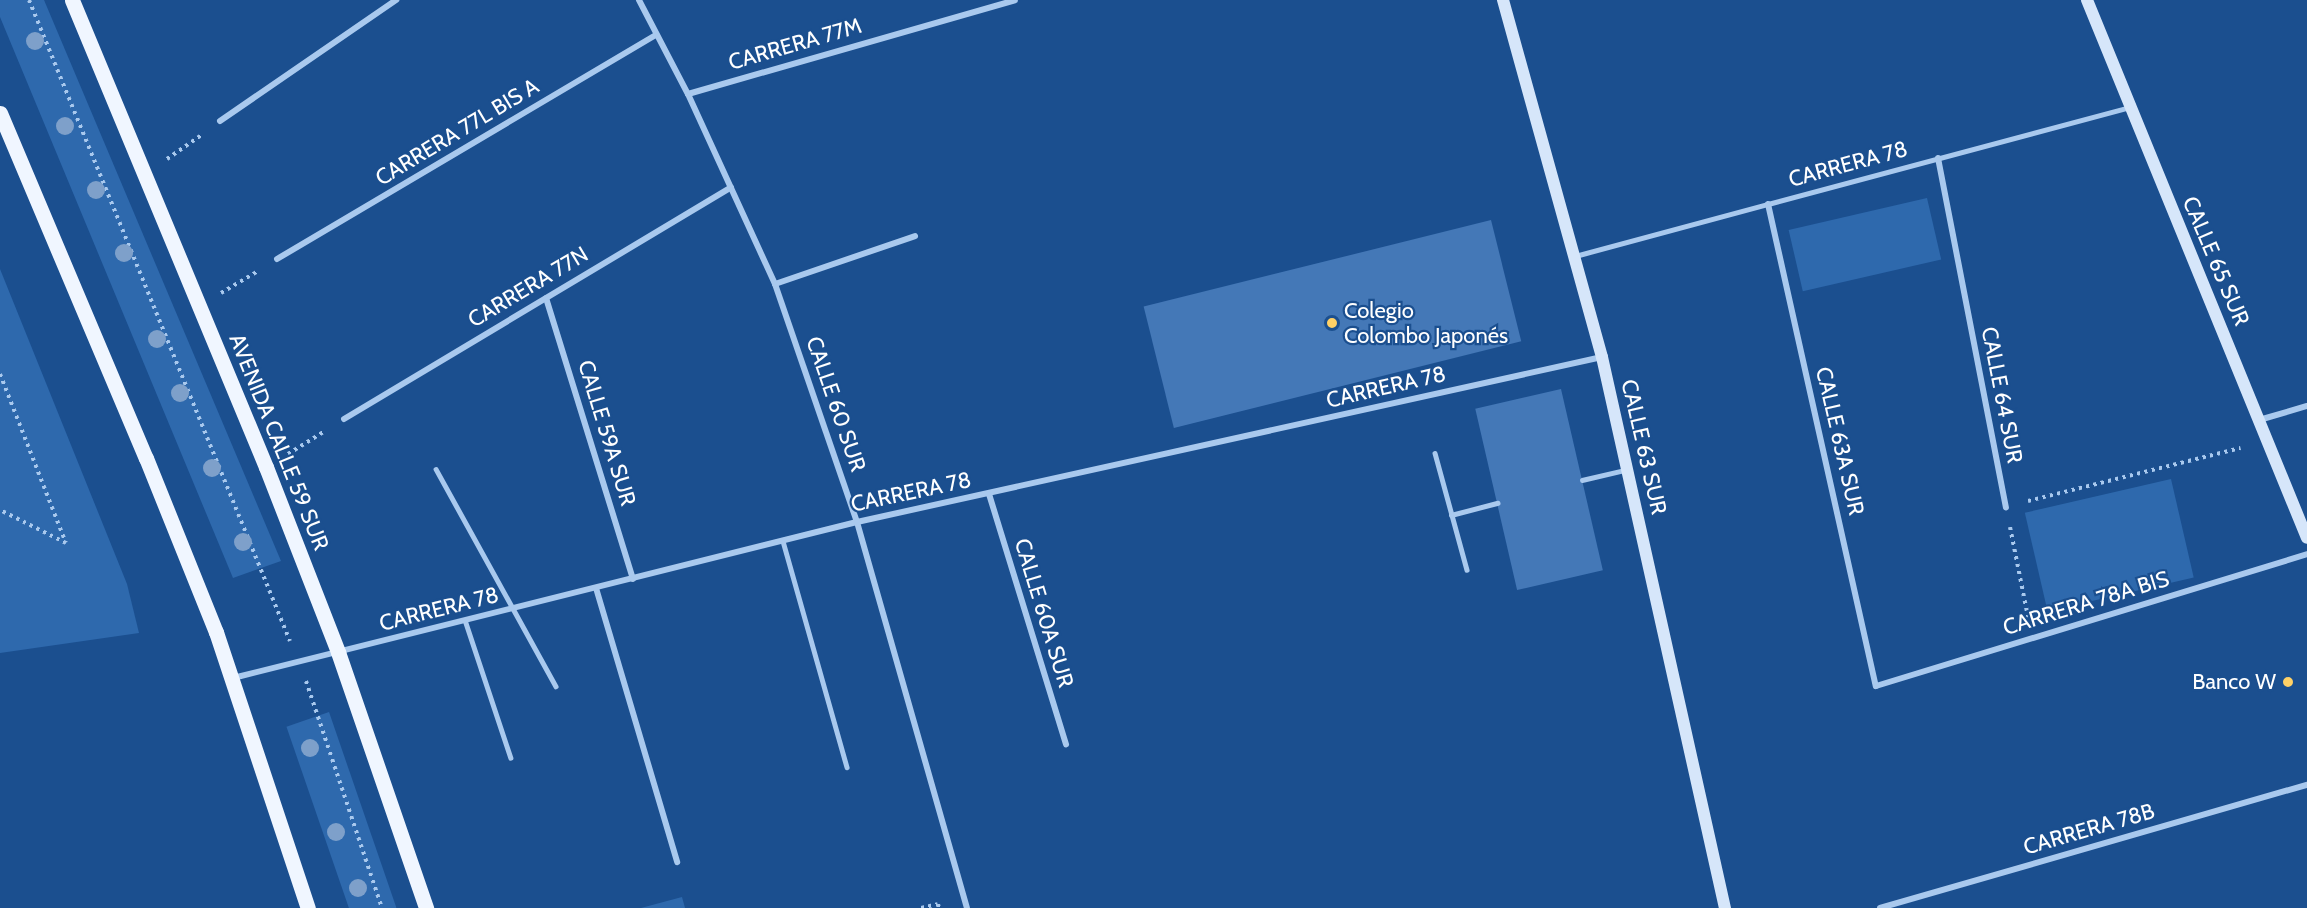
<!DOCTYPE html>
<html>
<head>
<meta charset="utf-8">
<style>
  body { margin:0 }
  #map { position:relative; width:2307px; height:908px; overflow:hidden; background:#1b4f8f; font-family:Cabin,sans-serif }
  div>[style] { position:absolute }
  .green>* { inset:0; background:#2e69ad; transform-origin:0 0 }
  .building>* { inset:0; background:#4478b7; transform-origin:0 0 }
  .path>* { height:4px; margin-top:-2px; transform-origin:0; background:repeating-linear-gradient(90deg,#a9c9ee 0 3px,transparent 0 7.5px) }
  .service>* { height:4.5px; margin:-2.25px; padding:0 2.25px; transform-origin:2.25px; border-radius:2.25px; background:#a9c9ee }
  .pedestrian>* { height:5px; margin:-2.5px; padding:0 2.5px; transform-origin:2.5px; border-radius:2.5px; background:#a9c9ee }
  .minor>* { height:6px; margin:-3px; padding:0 3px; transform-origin:3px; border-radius:3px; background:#a9c9ee }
  .secondary>* { height:12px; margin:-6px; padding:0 6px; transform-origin:6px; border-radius:6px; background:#d6e6fa }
  .primary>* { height:15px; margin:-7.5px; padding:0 7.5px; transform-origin:7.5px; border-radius:7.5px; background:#f0f6ff }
  .trees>* { width:18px; height:18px; margin:-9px; border-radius:50%; background:#7ea0ca }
  .dots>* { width:16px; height:16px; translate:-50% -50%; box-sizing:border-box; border:3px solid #1b4f8f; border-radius:50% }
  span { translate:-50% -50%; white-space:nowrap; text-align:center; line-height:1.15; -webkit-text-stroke:4.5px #1b4f8f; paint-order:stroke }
  .street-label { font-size:22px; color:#fff }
  .poi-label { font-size:22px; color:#fff }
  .left { translate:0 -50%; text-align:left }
  .right { translate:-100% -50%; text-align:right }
</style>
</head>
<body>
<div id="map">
  <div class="green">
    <i style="clip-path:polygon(0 0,44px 0,281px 561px,233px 578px,0 17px)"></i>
    <i style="left:1927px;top:198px;width:63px;height:142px;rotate:77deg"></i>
    <i style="clip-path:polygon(0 269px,127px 584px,139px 633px,0 653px)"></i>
    <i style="left:2171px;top:479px;width:101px;height:150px;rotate:77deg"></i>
    <i style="left:329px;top:712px;width:207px;height:45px;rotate:71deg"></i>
    <i style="clip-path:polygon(682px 897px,685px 908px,641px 908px)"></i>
  </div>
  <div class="building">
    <i style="left:1491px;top:220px;width:125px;height:358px;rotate:76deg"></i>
    <i style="left:1561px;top:389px;width:186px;height:88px;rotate:77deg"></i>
  </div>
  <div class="path">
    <i style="left:29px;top:0;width:692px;rotate:67.85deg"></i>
    <i style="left:167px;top:159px;width:44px;rotate:-34.8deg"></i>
    <i style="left:221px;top:293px;width:43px;rotate:-30.7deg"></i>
    <i style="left:0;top:374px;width:181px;rotate:68.7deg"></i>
    <i style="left:66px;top:543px;width:74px;rotate:-153.4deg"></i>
    <i style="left:288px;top:454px;width:44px;rotate:-31.9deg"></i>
    <i style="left:2028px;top:501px;width:219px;rotate:-14deg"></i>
    <i style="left:2010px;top:527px;width:92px;rotate:78.7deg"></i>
    <i style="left:306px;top:681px;width:239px;rotate:71.5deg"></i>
    <i style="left:921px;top:908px;width:17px;rotate:-13deg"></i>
    <i style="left:938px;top:904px;width:4px;rotate:76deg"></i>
  </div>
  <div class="service">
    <i style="left:1768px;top:204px;width:375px;rotate:-15deg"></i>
    <i style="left:1435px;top:453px;width:121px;rotate:74.7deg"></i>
    <i style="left:436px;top:469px;width:248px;rotate:61.1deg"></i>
    <i style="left:1582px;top:480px;width:44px;rotate:-13.1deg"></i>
    <i style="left:1451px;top:515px;width:48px;rotate:-14.6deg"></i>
    <i style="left:783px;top:541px;width:235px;rotate:74.2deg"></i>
    <i style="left:465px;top:620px;width:145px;rotate:71.6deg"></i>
  </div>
  <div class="pedestrian">
    <i style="left:1575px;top:256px;width:200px;rotate:-15.1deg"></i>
  </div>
  <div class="minor">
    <i style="left:639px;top:0;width:106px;rotate:62.5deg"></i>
    <i style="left:688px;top:94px;width:209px;rotate:65.4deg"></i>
    <i style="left:775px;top:284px;width:252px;rotate:71deg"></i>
    <i style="left:857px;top:522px;width:401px;rotate:74.1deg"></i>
    <i style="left:688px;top:94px;width:340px;rotate:-16deg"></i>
    <i style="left:220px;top:121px;width:214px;rotate:-34.5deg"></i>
    <i style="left:1938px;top:158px;width:356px;rotate:79deg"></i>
    <i style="left:1768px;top:204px;width:494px;rotate:77.4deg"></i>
    <i style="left:1876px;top:686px;width:451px;rotate:-17deg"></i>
    <i style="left:277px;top:259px;width:440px;rotate:-30.6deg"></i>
    <i style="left:775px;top:284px;width:148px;rotate:-18.9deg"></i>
    <i style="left:546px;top:298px;width:294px;rotate:72.8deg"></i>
    <i style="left:344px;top:419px;width:451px;rotate:-30.9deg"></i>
    <i style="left:2259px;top:420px;width:50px;rotate:-16.3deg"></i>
    <i style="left:989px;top:494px;width:262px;rotate:72.9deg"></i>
    <i style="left:596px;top:588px;width:286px;rotate:73.5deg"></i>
    <i style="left:233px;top:678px;width:643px;rotate:-14.04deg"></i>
    <i style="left:857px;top:522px;width:763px;rotate:-12.49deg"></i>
    <i style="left:1880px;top:908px;width:444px;rotate:-16.1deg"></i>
  </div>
  <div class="secondary">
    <i style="left:1503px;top:0;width:370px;rotate:74.5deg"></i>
    <i style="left:1602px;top:357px;width:565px;rotate:77.42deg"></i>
    <i style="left:2087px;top:0;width:581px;rotate:67.76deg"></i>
  </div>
  <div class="primary">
    <i style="left:72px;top:0;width:506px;rotate:67.44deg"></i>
    <i style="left:266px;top:467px;width:199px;rotate:68.7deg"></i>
    <i style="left:338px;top:652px;width:271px;rotate:71deg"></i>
    <i style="left:0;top:113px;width:375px;rotate:67.1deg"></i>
    <i style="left:146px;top:458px;width:188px;rotate:68.1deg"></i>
    <i style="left:216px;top:632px;width:291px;rotate:71.6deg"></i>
  </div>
  <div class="trees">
    <i style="left:35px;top:41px"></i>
    <i style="left:65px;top:126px"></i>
    <i style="left:96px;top:190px"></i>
    <i style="left:124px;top:253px"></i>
    <i style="left:157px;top:339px"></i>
    <i style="left:180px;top:393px"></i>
    <i style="left:212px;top:468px"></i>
    <i style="left:243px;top:542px"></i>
    <i style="left:310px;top:748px"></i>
    <i style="left:336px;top:832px"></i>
    <i style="left:358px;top:888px"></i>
  </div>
  <div class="dots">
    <i style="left:1332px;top:323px;background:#ffd166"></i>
    <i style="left:2288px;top:682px;background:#ffd166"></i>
  </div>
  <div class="street-label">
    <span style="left:795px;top:44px;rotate:-16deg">CARRERA 77M</span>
    <span style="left:457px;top:132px;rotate:-31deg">CARRERA 77L BIS A</span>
    <span style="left:1848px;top:164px;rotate:-15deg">CARRERA 78</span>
    <span style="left:2216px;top:261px;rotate:67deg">CALLE 65 SUR</span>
    <span style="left:528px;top:287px;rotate:-31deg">CARRERA 77N</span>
    <span style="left:1386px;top:387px;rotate:-13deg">CARRERA 78</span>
    <span style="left:2002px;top:395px;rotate:79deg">CALLE 64 SUR</span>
    <span style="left:836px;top:404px;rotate:71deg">CALLE 60 SUR</span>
    <span style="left:607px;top:433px;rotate:73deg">CALLE 59A SUR</span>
    <span style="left:1840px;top:441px;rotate:77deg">CALLE 63A SUR</span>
    <span style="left:279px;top:442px;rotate:68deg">AVENIDA CALLE 59 SUR</span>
    <span style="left:1644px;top:447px;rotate:77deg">CALLE 63 SUR</span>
    <span style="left:911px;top:492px;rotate:-12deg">CARRERA 78</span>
    <span style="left:2086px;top:603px;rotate:-17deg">CARRERA 78A BIS</span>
    <span style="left:439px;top:609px;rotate:-14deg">CARRERA 78</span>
    <span style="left:1044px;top:613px;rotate:73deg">CALLE 60A SUR</span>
    <span style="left:2089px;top:829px;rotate:-16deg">CARRERA 78B</span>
  </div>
  <div class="poi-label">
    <span class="left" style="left:1344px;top:323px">Colegio<br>Colombo Japonés</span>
    <span class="right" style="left:2276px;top:682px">Banco W</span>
  </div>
</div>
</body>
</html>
